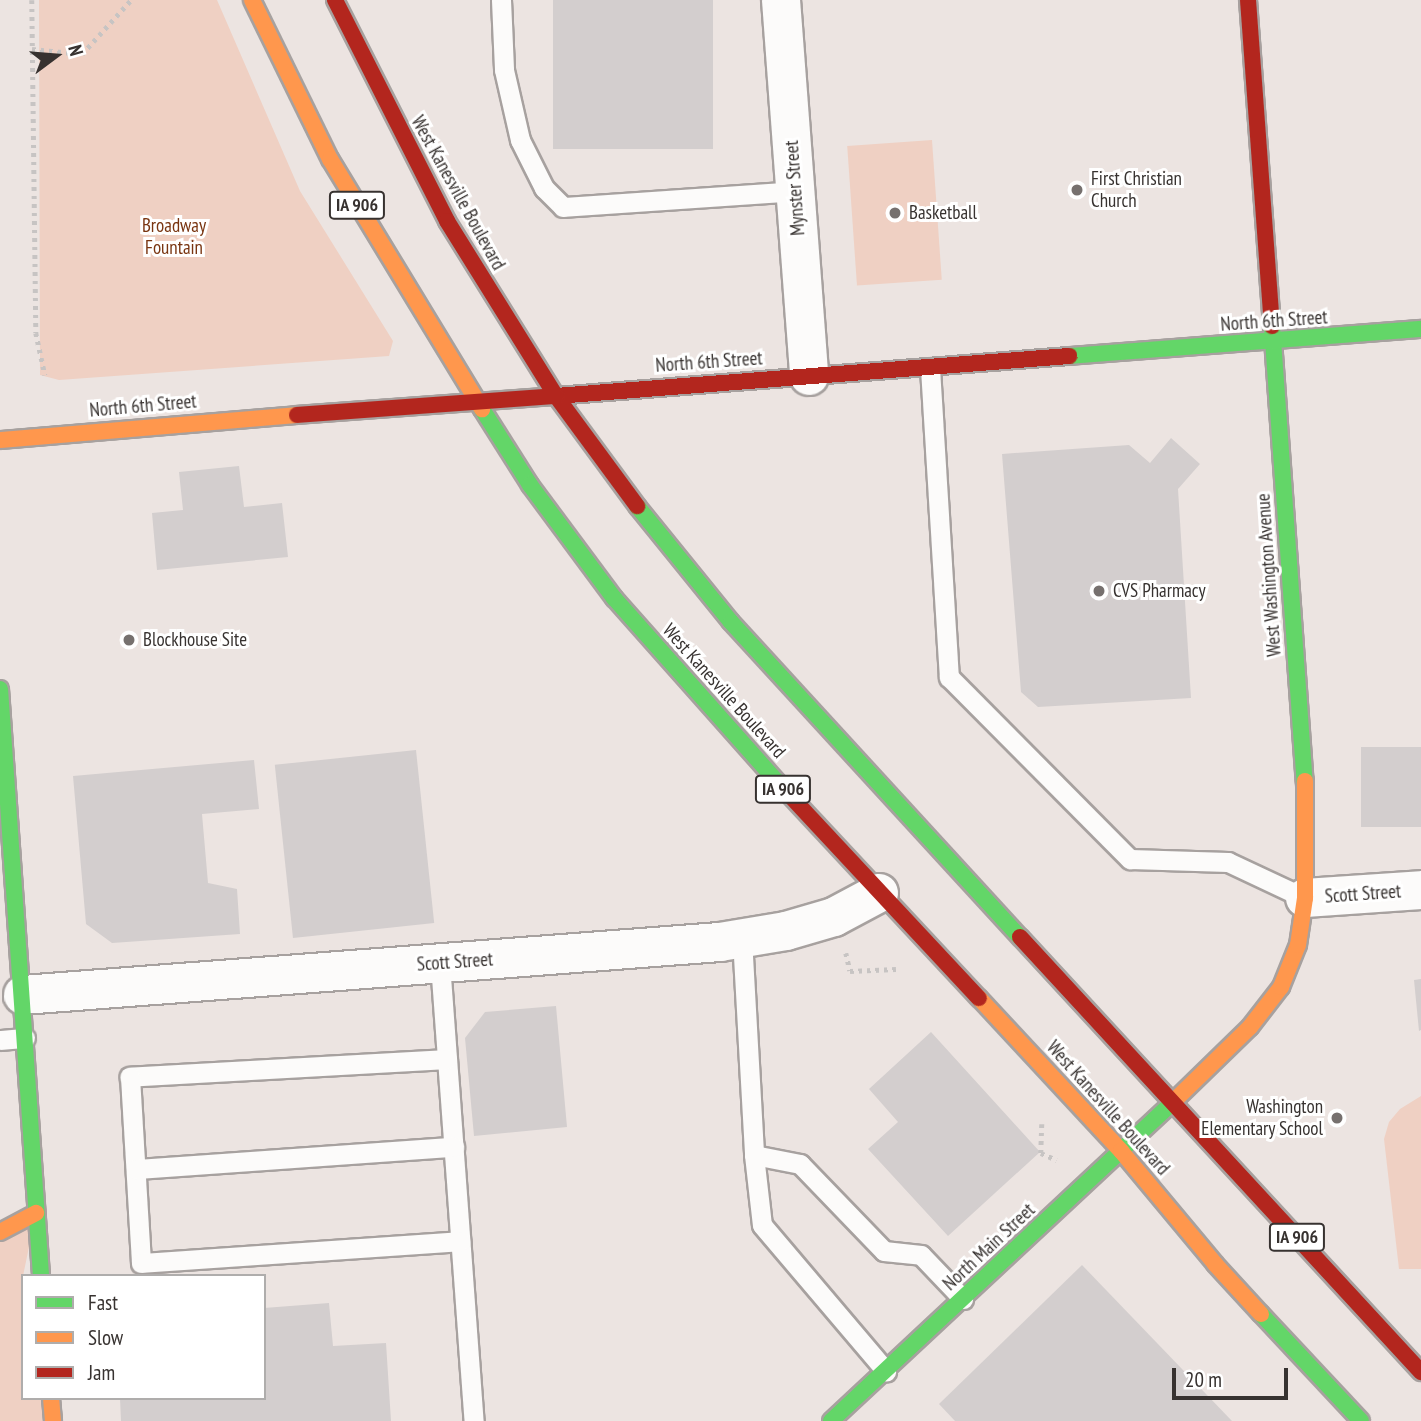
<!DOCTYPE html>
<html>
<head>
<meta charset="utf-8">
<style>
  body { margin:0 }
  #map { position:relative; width:1421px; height:1421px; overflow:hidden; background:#ece4e1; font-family:"PT Sans Narrow",sans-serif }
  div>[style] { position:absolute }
  .green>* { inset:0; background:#efd0c3; transform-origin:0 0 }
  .building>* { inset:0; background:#d3cece; transform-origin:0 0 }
  .path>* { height:4.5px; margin-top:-2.25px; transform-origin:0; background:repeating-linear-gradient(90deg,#c7c4c3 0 3.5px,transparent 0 8.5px) }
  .roads { filter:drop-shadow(2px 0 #a7a19f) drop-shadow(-2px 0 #a7a19f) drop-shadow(0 2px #a7a19f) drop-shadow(0 -2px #a7a19f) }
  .lane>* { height:19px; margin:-9.5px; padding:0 9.5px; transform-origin:9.5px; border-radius:9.5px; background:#fcfbfa }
  .street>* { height:38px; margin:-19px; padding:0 19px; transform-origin:19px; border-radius:19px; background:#fcfbfa }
  .fast>* { height:16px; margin:-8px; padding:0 8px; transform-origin:8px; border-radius:8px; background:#63d668 }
  .slow>* { height:16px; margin:-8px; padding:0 8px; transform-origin:8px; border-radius:8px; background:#ff974d }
  .jam>* { height:16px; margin:-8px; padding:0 8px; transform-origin:8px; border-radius:8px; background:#b3261e }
  .dots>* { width:19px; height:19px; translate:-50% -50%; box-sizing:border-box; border:4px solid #fff; border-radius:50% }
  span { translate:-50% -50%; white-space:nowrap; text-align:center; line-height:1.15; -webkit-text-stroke:6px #fff; paint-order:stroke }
  .shield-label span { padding:2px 5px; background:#fff; border:2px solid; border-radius:5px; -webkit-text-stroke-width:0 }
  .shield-label { font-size:18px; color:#373230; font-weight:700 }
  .poi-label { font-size:19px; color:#373230 }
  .left { translate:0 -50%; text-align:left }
  .right { translate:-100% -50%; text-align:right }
  .street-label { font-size:19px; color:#373230 }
  .park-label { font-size:19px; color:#793511 }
  .legend { position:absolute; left:21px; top:1274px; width:245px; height:126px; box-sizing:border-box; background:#fff; border:2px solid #afadac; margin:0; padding:9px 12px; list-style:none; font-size:21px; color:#373230 }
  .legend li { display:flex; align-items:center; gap:14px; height:35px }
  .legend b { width:35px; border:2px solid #afadac }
  .north { position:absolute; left:21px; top:21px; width:70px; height:70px; -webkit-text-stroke:5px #fff; paint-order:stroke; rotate:74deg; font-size:19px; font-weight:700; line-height:28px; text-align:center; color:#373230 }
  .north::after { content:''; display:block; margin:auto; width:24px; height:32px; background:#373230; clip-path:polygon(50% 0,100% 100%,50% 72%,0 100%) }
  .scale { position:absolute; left:1172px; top:1368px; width:116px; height:32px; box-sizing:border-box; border:4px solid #373230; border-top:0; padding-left:9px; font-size:21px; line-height:24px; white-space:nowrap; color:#373230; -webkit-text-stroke:5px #fff; paint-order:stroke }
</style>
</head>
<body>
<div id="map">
  <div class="green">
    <i style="clip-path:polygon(39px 0,217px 0,300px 191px,393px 341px,389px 356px,59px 380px,40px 375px)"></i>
    <i style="left:932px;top:140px;width:140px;height:85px;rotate:86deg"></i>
    <i style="clip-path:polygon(1421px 1096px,1421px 1269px,1399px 1269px,1384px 1139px,1389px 1122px,1400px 1109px)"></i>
    <i style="clip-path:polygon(36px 1213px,23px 1276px,23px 1398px,51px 1398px,53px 1421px,0 1421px,0 1232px)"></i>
  </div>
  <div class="building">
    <i style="left:553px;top:0;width:160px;height:149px"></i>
    <i style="clip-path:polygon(1171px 438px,1200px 464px,1178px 489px,1191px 698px,1038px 707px,1021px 692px,1002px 454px,1129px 445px,1150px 463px)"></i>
    <i style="clip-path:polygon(239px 466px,244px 507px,282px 503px,288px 557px,157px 570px,152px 513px,183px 510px,179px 472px)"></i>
    <i style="left:1421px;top:747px;width:80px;height:60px;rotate:90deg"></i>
    <i style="left:416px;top:750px;width:174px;height:142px;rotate:84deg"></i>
    <i style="clip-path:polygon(254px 760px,259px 809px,202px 814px,208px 883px,237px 889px,240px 934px,112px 943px,86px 924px,73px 776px)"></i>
    <i style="clip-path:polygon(1421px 979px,1421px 1030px,1419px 1031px,1414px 980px)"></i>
    <i style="clip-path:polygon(556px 1006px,567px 1127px,474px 1136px,465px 1038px,485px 1012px)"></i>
    <i style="clip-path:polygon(931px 1032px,1040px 1152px,948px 1236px,868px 1149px,898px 1122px,869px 1089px)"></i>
    <i style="clip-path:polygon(1082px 1265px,1232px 1421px,955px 1421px,939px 1404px)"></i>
    <i style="clip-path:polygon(329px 1303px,333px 1346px,386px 1343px,391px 1421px,121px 1421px,120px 1398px,264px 1398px,264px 1308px)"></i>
  </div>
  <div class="path">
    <i style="left:32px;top:0;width:333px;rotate:89.3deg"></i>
    <i style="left:36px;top:333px;width:43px;rotate:77.9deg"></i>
    <i style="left:32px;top:49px;width:50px;rotate:5.7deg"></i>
    <i style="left:82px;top:54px;width:73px;rotate:-47.8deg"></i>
    <i style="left:846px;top:953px;width:18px;rotate:77deg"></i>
    <i style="left:850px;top:971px;width:46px;rotate:-2.5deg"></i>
    <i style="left:1042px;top:1124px;width:29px;rotate:92deg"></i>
    <i style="left:1041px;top:1153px;width:17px;rotate:24deg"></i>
  </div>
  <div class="roads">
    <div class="lane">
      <i style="left:501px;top:0;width:70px;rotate:87.5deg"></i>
      <i style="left:504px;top:70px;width:72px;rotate:77.1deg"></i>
      <i style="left:520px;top:140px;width:54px;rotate:63.4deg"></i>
      <i style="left:544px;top:188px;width:27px;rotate:45deg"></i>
      <i style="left:563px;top:207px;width:233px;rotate:-3.9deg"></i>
      <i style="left:930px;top:368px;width:310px;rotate:86.5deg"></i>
      <i style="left:949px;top:677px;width:257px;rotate:45.2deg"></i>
      <i style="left:1130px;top:859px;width:98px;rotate:1.8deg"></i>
      <i style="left:1228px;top:862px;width:85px;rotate:25.1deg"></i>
      <i style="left:742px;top:938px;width:217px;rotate:86.8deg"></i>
      <i style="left:754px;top:1155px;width:70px;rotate:83.5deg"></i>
      <i style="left:762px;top:1225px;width:192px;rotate:49.7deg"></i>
      <i style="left:440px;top:963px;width:459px;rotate:85.8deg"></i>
      <i style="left:0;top:1040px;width:25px;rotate:-5deg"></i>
      <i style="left:447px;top:1059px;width:318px;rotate:176.8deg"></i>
      <i style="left:130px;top:1077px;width:186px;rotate:86.6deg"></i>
      <i style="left:141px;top:1263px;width:320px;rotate:-3.9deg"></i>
      <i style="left:754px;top:1155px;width:47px;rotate:11.1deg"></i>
      <i style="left:800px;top:1164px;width:121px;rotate:46deg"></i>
      <i style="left:884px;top:1251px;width:37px;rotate:6deg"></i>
      <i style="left:921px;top:1255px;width:61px;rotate:46.3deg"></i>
      <i style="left:136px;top:1169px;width:319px;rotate:-4deg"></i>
    </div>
    <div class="street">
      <i style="left:781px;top:0;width:377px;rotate:85.7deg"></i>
      <i style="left:1305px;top:898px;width:116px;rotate:-3.9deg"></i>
      <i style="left:23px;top:995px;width:699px;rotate:-4.35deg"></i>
      <i style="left:720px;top:942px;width:67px;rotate:-9.5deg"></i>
      <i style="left:786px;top:931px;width:50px;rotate:-16.3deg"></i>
      <i style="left:834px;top:917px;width:51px;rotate:-28.1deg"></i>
    </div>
    <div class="fast">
      <i style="left:1272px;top:326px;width:456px;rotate:85.9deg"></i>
      <i style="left:1069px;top:356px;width:353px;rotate:-4.4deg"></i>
      <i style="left:482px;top:409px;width:90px;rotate:57.7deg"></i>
      <i style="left:530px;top:485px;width:141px;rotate:53.4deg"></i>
      <i style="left:614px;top:598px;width:251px;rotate:48.4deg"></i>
      <i style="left:637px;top:506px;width:149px;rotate:51deg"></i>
      <i style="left:731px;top:622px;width:427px;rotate:47.5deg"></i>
      <i style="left:0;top:689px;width:588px;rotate:86deg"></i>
      <i style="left:1261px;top:1314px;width:146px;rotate:46.9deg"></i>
      <i style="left:831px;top:1421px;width:469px;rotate:-43deg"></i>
    </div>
    <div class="slow">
      <i style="left:252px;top:0;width:177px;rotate:63.9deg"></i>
      <i style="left:330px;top:159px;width:293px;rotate:58.7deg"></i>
      <i style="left:0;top:440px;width:298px;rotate:-4.8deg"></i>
      <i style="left:979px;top:998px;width:209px;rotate:47.1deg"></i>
      <i style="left:1121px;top:1151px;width:147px;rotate:50.2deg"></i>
      <i style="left:1215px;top:1264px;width:68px;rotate:47.4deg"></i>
      <i style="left:1174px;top:1101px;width:106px;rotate:-44.2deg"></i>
      <i style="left:1250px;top:1027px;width:51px;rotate:-52.2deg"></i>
      <i style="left:1281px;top:987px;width:45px;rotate:-68deg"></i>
      <i style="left:1298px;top:945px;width:48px;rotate:-81.5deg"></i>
      <i style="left:1305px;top:898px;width:117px;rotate:-90deg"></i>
      <i style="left:0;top:1232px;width:41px;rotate:-27.8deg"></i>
      <i style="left:51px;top:1398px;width:23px;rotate:85deg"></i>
    </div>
    <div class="jam">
      <i style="left:335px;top:0;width:248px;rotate:63.1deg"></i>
      <i style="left:447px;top:221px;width:206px;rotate:58.1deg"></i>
      <i style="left:556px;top:396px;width:137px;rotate:53.6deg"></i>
      <i style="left:1248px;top:0;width:327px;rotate:85.8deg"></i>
      <i style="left:556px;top:396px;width:515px;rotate:-4.46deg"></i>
      <i style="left:297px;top:415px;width:260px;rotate:-4.2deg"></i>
      <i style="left:781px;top:786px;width:290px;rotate:47deg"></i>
      <i style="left:1020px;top:937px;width:592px;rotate:47.33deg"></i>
    </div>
  </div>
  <div class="dots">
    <i style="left:1077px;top:190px;background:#76706e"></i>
    <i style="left:895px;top:213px;background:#76706e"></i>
    <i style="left:1099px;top:591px;background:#76706e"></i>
    <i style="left:129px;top:640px;background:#76706e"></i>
    <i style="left:1337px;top:1118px;background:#76706e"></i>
  </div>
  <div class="shield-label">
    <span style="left:357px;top:205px">IA 906</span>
    <span style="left:783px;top:789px">IA 906</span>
    <span style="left:1297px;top:1237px">IA 906</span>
  </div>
  <div class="poi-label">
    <span class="left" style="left:1091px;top:190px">First Christian<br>Church</span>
    <span class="left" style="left:909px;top:213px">Basketball</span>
    <span class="left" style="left:1113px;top:591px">CVS Pharmacy</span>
    <span class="left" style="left:143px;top:640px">Blockhouse Site</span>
    <span class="right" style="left:1323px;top:1118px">Washington<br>Elementary School</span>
  </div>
  <div class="street-label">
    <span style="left:795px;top:188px;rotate:-94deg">Mynster Street</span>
    <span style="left:458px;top:193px;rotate:61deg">West Kanesville Boulevard</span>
    <span style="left:1274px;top:321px;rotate:-4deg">North 6th Street</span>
    <span style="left:709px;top:362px;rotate:-4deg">North 6th Street</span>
    <span style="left:143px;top:406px;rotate:-5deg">North 6th Street</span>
    <span style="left:1269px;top:575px;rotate:-94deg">West Washington Avenue</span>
    <span style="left:724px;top:691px;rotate:48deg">West Kanesville Boulevard</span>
    <span style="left:1363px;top:894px;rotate:-4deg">Scott Street</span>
    <span style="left:455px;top:962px;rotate:-4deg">Scott Street</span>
    <span style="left:1108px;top:1108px;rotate:48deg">West Kanesville Boulevard</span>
    <span style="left:989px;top:1247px;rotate:-43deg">North Main Street</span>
  </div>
  <div class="park-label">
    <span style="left:174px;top:237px">Broadway<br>Fountain</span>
  </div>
  <ul class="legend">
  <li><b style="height:9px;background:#63d668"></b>Fast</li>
  <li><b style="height:9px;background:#ff974d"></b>Slow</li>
  <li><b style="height:9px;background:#b3261e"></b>Jam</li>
  </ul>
  <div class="north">N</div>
  <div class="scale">20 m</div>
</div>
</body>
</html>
